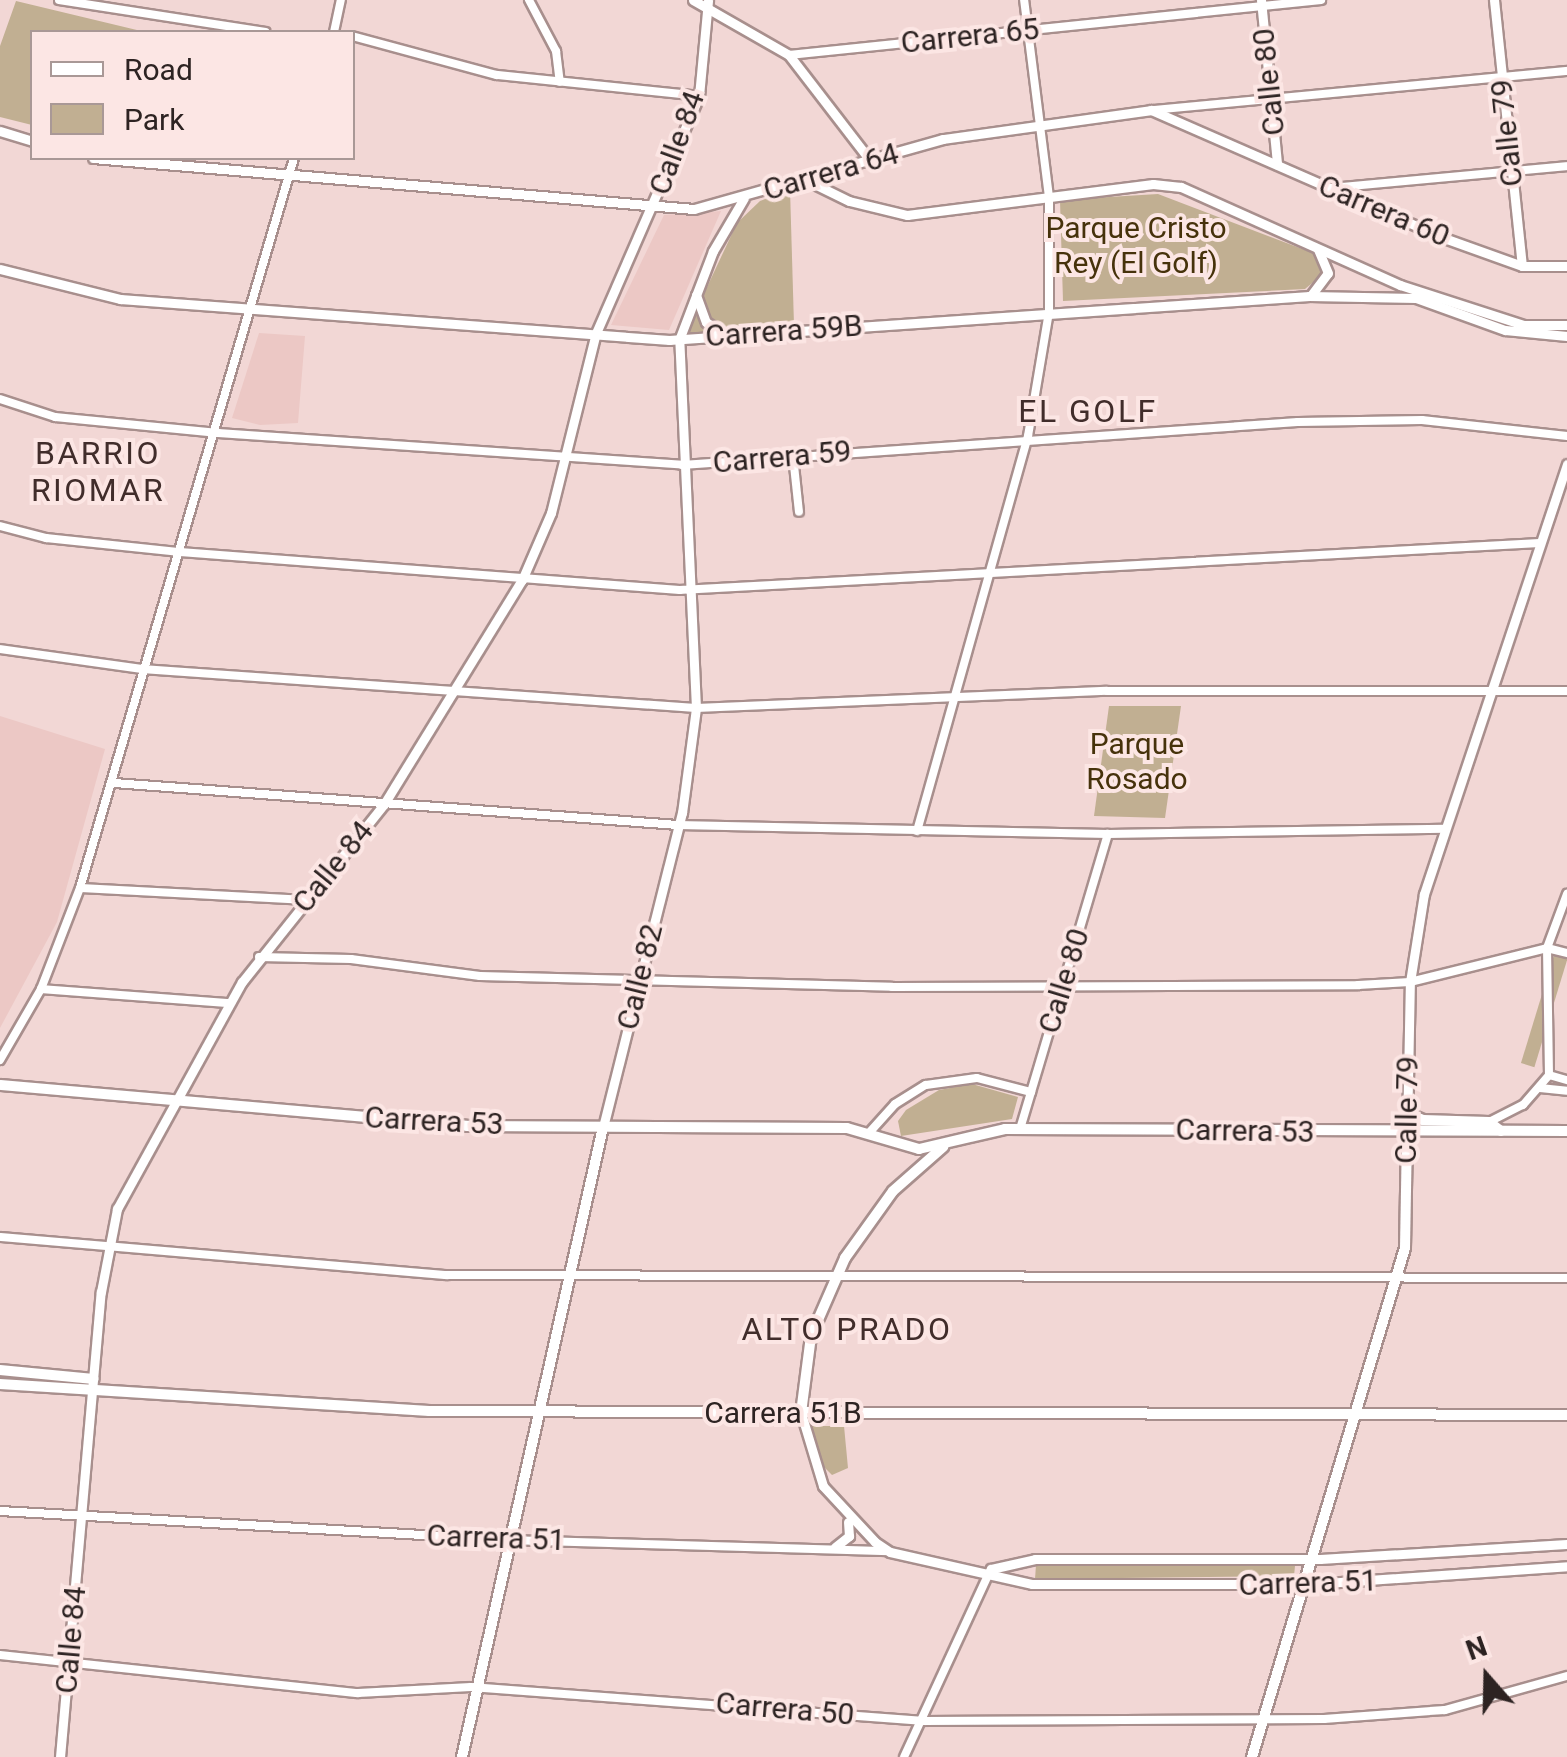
<!DOCTYPE html>
<html>
<head>
<meta charset="utf-8">
<style>
  body { margin:0 }
  #map { position:relative; width:1567px; height:1757px; overflow:hidden; background:#f2d7d5; font-family:Roboto,sans-serif }
  div>[style] { position:absolute }
  .built>* { inset:0; background:#ecc8c5 }
  .green>* { inset:0; background:#c1af92; transform-origin:0 0 }
  .roads { filter:drop-shadow(2px 0 #a88f8d) drop-shadow(-2px 0 #a88f8d) drop-shadow(0 2px #a88f8d) drop-shadow(0 -2px #a88f8d) }
  .minor>* { height:8px; margin:-4px; padding:0 4px; transform-origin:4px; border-radius:4px; background:#fff }
  .tertiary>* { height:9px; margin:-4.5px; padding:0 4.5px; transform-origin:4.5px; border-radius:4.5px; background:#fff }
  .secondary>* { height:10px; margin:-5px; padding:0 5px; transform-origin:5px; border-radius:5px; background:#fff }
  span { translate:-50% -50%; white-space:nowrap; text-align:center; line-height:1.15; -webkit-text-stroke:8px #fce6e4; paint-order:stroke }
  .street-label { font-size:30px; color:#2d2322 }
  .park-label { font-size:30px; color:#46320b }
  .neighbourhood-label { font-size:32px; color:#412d2b; letter-spacing:2.5px }
  .legend { position:absolute; left:30px; top:30px; width:325px; height:130px; box-sizing:border-box; background:#fce6e4; border:2px solid #a99896; margin:0; padding:12px 18px; list-style:none; font-size:30px; color:#2d2322 }
  .legend li { display:flex; align-items:center; gap:20px; height:50px }
  .legend b { width:50px; border:2px solid #a99896 }
  .north { position:absolute; left:1437px; top:1627px; width:100px; height:100px; -webkit-text-stroke:8px #fce6e4; paint-order:stroke; rotate:340deg; font-size:28px; font-weight:700; line-height:40px; text-align:center; color:#2d2322 }
  .north::after { content:''; display:block; margin:auto; width:35px; height:45px; background:#2d2322; clip-path:polygon(50% 0,100% 100%,50% 72%,0 100%) }
</style>
</head>
<body>
<div id="map">
  <div class="built">
    <i style="clip-path:polygon(721px 211px,669px 330px,611px 325px,664px 215px)"></i>
    <i style="clip-path:polygon(259px 333px,305px 336px,298px 423px,260px 425px,232px 418px)"></i>
    <i style="clip-path:polygon(0 716px,105px 749px,57px 922px,0 1028px)"></i>
  </div>
  <div class="green">
    <i style="clip-path:polygon(16px 1px,141px 31px,152px 32px,32px 32px,32px 125px,0 117px,0 46px)"></i>
    <i style="clip-path:polygon(790px 189px,794px 325px,685px 334px,737px 223px,760px 201px)"></i>
    <i style="clip-path:polygon(1158px 194px,1313px 253px,1322px 275px,1305px 289px,1063px 301px,1060px 200px)"></i>
    <i style="clip-path:polygon(1109px 706px,1181px 706px,1165px 818px,1094px 816px)"></i>
    <i style="left:1554px;top:955px;width:14px;height:113px;rotate:17deg"></i>
    <i style="clip-path:polygon(972px 1084px,1018px 1097px,1012px 1119px,901px 1136px,898px 1121px,906px 1110px,939px 1090px)"></i>
    <i style="clip-path:polygon(811px 1426px,844px 1426px,848px 1468px,832px 1475px,819px 1462px)"></i>
    <i style="clip-path:polygon(1036px 1565px,1050px 1565px,1295px 1566px,1294px 1576px,1035px 1579px)"></i>
  </div>
  <div class="roads">
    <div class="minor">
      <i style="left:59px;top:0;width:209px;rotate:8.8deg"></i>
      <i style="left:529px;top:0;width:58px;rotate:62.1deg"></i>
      <i style="left:556px;top:51px;width:31px;rotate:83deg"></i>
      <i style="left:334px;top:32px;width:33px;rotate:-78deg"></i>
      <i style="left:352px;top:36px;width:150px;rotate:15.1deg"></i>
      <i style="left:497px;top:75px;width:203px;rotate:5.9deg"></i>
      <i style="left:789px;top:55px;width:535px;rotate:-5.9deg"></i>
      <i style="left:1153px;top:110px;width:416px;rotate:-5.4deg"></i>
      <i style="left:1330px;top:188px;width:238px;rotate:-5.3deg"></i>
      <i style="left:0;top:399px;width:58px;rotate:18.1deg"></i>
      <i style="left:55px;top:417px;width:164px;rotate:5.6deg"></i>
      <i style="left:218px;top:433px;width:465px;rotate:3.9deg"></i>
      <i style="left:682px;top:465px;width:617px;rotate:-3.99deg"></i>
      <i style="left:1298px;top:422px;width:124px;rotate:-0.9deg"></i>
      <i style="left:1422px;top:420px;width:146px;rotate:6.3deg"></i>
      <i style="left:793px;top:456px;width:56px;rotate:83.9deg"></i>
      <i style="left:0;top:526px;width:48px;rotate:14.6deg"></i>
      <i style="left:46px;top:538px;width:135px;rotate:6deg"></i>
      <i style="left:180px;top:552px;width:501px;rotate:4.35deg"></i>
      <i style="left:680px;top:590px;width:861px;rotate:-3.13deg"></i>
      <i style="left:0;top:649px;width:143px;rotate:8deg"></i>
      <i style="left:142px;top:669px;width:555px;rotate:4.03deg"></i>
      <i style="left:696px;top:708px;width:411px;rotate:-2.4deg"></i>
      <i style="left:1107px;top:691px;width:460px"></i>
      <i style="left:114px;top:783px;width:566px;rotate:4.26deg"></i>
      <i style="left:678px;top:825px;width:430px;rotate:1.2deg"></i>
      <i style="left:1108px;top:834px;width:337px;rotate:-0.9deg"></i>
      <i style="left:917px;top:831px;width:410px;rotate:-74.3deg"></i>
      <i style="left:1028px;top:436px;width:126px;rotate:-80.4deg"></i>
      <i style="left:1049px;top:312px;width:115px;rotate:-90deg"></i>
      <i style="left:1049px;top:197px;width:199px;rotate:-97.2deg"></i>
      <i style="left:80px;top:888px;width:228px;rotate:3deg"></i>
      <i style="left:259px;top:957px;width:92px;rotate:1.2deg"></i>
      <i style="left:351px;top:959px;width:130px;rotate:7.5deg"></i>
      <i style="left:480px;top:976px;width:412px;rotate:1.5deg"></i>
      <i style="left:892px;top:987px;width:466px;rotate:-0.2deg"></i>
      <i style="left:1358px;top:985px;width:52px;rotate:-3.3deg"></i>
      <i style="left:1410px;top:982px;width:141px;rotate:-13.9deg"></i>
      <i style="left:1547px;top:948px;width:21px;rotate:14deg"></i>
      <i style="left:41px;top:989px;width:189px;rotate:4.3deg"></i>
      <i style="left:0;top:1060px;width:82px;rotate:-60deg"></i>
      <i style="left:41px;top:989px;width:108px;rotate:-68.9deg"></i>
      <i style="left:80px;top:888px;width:761px;rotate:-73.66deg"></i>
      <i style="left:1549px;top:1075px;width:19px;rotate:16deg"></i>
      <i style="left:1540px;top:1088px;width:27px;rotate:6deg"></i>
      <i style="left:1489px;top:1122px;width:38px;rotate:-27deg"></i>
      <i style="left:1523px;top:1105px;width:40px;rotate:-49deg"></i>
      <i style="left:1549px;top:1075px;width:127px;rotate:-90.9deg"></i>
      <i style="left:1547px;top:948px;width:58px;rotate:-69.7deg"></i>
      <i style="left:1020px;top:1129px;width:308px;rotate:-73.4deg"></i>
      <i style="left:868px;top:1134px;width:40px;rotate:-48deg"></i>
      <i style="left:895px;top:1104px;width:36px;rotate:-32deg"></i>
      <i style="left:926px;top:1085px;width:51px;rotate:-7.8deg"></i>
      <i style="left:977px;top:1078px;width:56px;rotate:14.5deg"></i>
      <i style="left:0;top:1237px;width:448px;rotate:4.9deg"></i>
      <i style="left:446px;top:1275px;width:1121px;rotate:0.15deg"></i>
      <i style="left:0;top:1511px;width:512px;rotate:3.25deg"></i>
      <i style="left:511px;top:1540px;width:375px;rotate:1.7deg"></i>
      <i style="left:0;top:1655px;width:360px;rotate:6.1deg"></i>
      <i style="left:358px;top:1693px;width:113px;rotate:-3deg"></i>
      <i style="left:471px;top:1687px;width:454px;rotate:4.3deg"></i>
      <i style="left:924px;top:1721px;width:400px;rotate:-0.3deg"></i>
      <i style="left:1324px;top:1719px;width:121px;rotate:-4.3deg"></i>
      <i style="left:1445px;top:1710px;width:127px;rotate:-15.6deg"></i>
      <i style="left:904px;top:1757px;width:207px;rotate:-65.2deg"></i>
    </div>
    <div class="tertiary">
      <i style="left:693px;top:0;width:111px;rotate:29.8deg"></i>
      <i style="left:789px;top:55px;width:133px;rotate:52.4deg"></i>
      <i style="left:1261px;top:0;width:165px;rotate:84.4deg"></i>
      <i style="left:1494px;top:0;width:267px;rotate:84deg"></i>
      <i style="left:0;top:131px;width:34px;rotate:17deg"></i>
      <i style="left:93px;top:158px;width:603px;rotate:4.85deg"></i>
      <i style="left:694px;top:209px;width:259px;rotate:-15.7deg"></i>
      <i style="left:943px;top:139px;width:210px;rotate:-7.9deg"></i>
      <i style="left:1151px;top:110px;width:320px;rotate:23.6deg"></i>
      <i style="left:1444px;top:238px;width:83px;rotate:19.7deg"></i>
      <i style="left:1522px;top:266px;width:45px"></i>
      <i style="left:804px;top:179px;width:50px;rotate:26.1deg"></i>
      <i style="left:849px;top:201px;width:60px;rotate:13.6deg"></i>
      <i style="left:907px;top:215px;width:248px;rotate:-7.2deg"></i>
      <i style="left:1153px;top:184px;width:28px;rotate:6deg"></i>
      <i style="left:1181px;top:187px;width:240px;rotate:24.1deg"></i>
      <i style="left:1400px;top:285px;width:130px;rotate:17.9deg"></i>
      <i style="left:1524px;top:325px;width:43px"></i>
      <i style="left:0;top:269px;width:124px;rotate:14deg"></i>
      <i style="left:120px;top:299px;width:551px;rotate:4.27deg"></i>
      <i style="left:669px;top:340px;width:642px;rotate:-3.93deg"></i>
      <i style="left:1309px;top:296px;width:107px;rotate:1.1deg"></i>
      <i style="left:1416px;top:298px;width:95px;rotate:19.8deg"></i>
      <i style="left:1505px;top:330px;width:62px;rotate:5.5deg"></i>
      <i style="left:1312px;top:294px;width:26px;rotate:-53deg"></i>
      <i style="left:1328px;top:273px;width:26px;rotate:-113deg"></i>
      <i style="left:696px;top:295px;width:29px;rotate:70deg"></i>
      <i style="left:706px;top:322px;width:21px;rotate:35deg"></i>
      <i style="left:603px;top:1127px;width:324px;rotate:-75.9deg"></i>
      <i style="left:682px;top:813px;width:106px;rotate:-82.4deg"></i>
      <i style="left:696px;top:708px;width:368px;rotate:-92.6deg"></i>
      <i style="left:679px;top:340px;width:95px;rotate:-69.1deg"></i>
      <i style="left:713px;top:251px;width:61px;rotate:-59.7deg"></i>
      <i style="left:1407px;top:1133px;width:151px;rotate:-88.9deg"></i>
      <i style="left:1410px;top:982px;width:89px;rotate:-81deg"></i>
      <i style="left:1424px;top:894px;width:453px;rotate:-71.6deg"></i>
      <i style="left:801px;top:1413px;width:76px;rotate:73.2deg"></i>
      <i style="left:823px;top:1486px;width:76px;rotate:47.1deg"></i>
      <i style="left:875px;top:1542px;width:18px;rotate:34deg"></i>
      <i style="left:890px;top:1552px;width:146px;rotate:12.7deg"></i>
      <i style="left:1032px;top:1584px;width:280px"></i>
      <i style="left:1312px;top:1584px;width:256px;rotate:-4deg"></i>
      <i style="left:835px;top:1547px;width:18px;rotate:-38deg"></i>
      <i style="left:849px;top:1536px;width:14px;rotate:-94deg"></i>
      <i style="left:991px;top:1569px;width:45px;rotate:-12.8deg"></i>
      <i style="left:1035px;top:1559px;width:285px"></i>
      <i style="left:1320px;top:1559px;width:247px;rotate:-3.5deg"></i>
      <i style="left:60px;top:1757px;width:467px;rotate:-85deg"></i>
      <i style="left:101px;top:1292px;width:85px;rotate:-79.1deg"></i>
      <i style="left:117px;top:1209px;width:259px;rotate:-61.2deg"></i>
      <i style="left:242px;top:982px;width:228px;rotate:-51.4deg"></i>
      <i style="left:384px;top:804px;width:263px;rotate:-58.4deg"></i>
      <i style="left:522px;top:580px;width:73px;rotate:-66.6deg"></i>
      <i style="left:551px;top:513px;width:186px;rotate:-76deg"></i>
      <i style="left:596px;top:333px;width:258px;rotate:-66.5deg"></i>
      <i style="left:699px;top:96px;width:96px;rotate:-84.6deg"></i>
    </div>
    <div class="secondary">
      <i style="left:0;top:1085px;width:469px;rotate:5deg"></i>
      <i style="left:467px;top:1126px;width:380px;rotate:0.3deg"></i>
      <i style="left:847px;top:1128px;width:75px;rotate:16.3deg"></i>
      <i style="left:919px;top:1149px;width:88px;rotate:-13.1deg"></i>
      <i style="left:1005px;top:1129px;width:562px;rotate:0.2deg"></i>
      <i style="left:1407px;top:1113px;width:17px;rotate:24deg"></i>
      <i style="left:1423px;top:1120px;width:66px;rotate:1.7deg"></i>
      <i style="left:1489px;top:1122px;width:15px;rotate:37deg"></i>
      <i style="left:0;top:1370px;width:94px;rotate:5.5deg"></i>
      <i style="left:0;top:1384px;width:430px;rotate:3.6deg"></i>
      <i style="left:429px;top:1411px;width:1138px;rotate:0.2deg"></i>
      <i style="left:801px;top:1413px;width:78px;rotate:-82.6deg"></i>
      <i style="left:811px;top:1336px;width:85px;rotate:-66.4deg"></i>
      <i style="left:845px;top:1258px;width:82px;rotate:-54.4deg"></i>
      <i style="left:893px;top:1191px;width:67px;rotate:-41.3deg"></i>
      <i style="left:462px;top:1757px;width:646px;rotate:-77.38deg"></i>
      <i style="left:1252px;top:1757px;width:531px;rotate:-73.27deg"></i>
      <i style="left:1405px;top:1248px;width:115px;rotate:-89deg"></i>
    </div>
  </div>
  <div class="street-label">
    <span style="left:970px;top:36px;rotate:-6deg">Carrera 65</span>
    <span style="left:1269px;top:82px;rotate:-96deg">Calle 80</span>
    <span style="left:1507px;top:133px;rotate:-96deg">Calle 79</span>
    <span style="left:677px;top:143px;rotate:-70deg">Calle 84</span>
    <span style="left:831px;top:172px;rotate:-16deg">Carrera 64</span>
    <span style="left:1384px;top:211px;rotate:23deg">Carrera 60</span>
    <span style="left:784px;top:331px;rotate:-4deg">Carrera 59B</span>
    <span style="left:782px;top:457px;rotate:-5deg">Carrera 59</span>
    <span style="left:333px;top:867px;rotate:-51deg">Calle 84</span>
    <span style="left:640px;top:977px;rotate:-76deg">Calle 82</span>
    <span style="left:1064px;top:981px;rotate:-73deg">Calle 80</span>
    <span style="left:1407px;top:1110px;rotate:-89deg">Calle 79</span>
    <span style="left:434px;top:1121px;rotate:3deg">Carrera 53</span>
    <span style="left:1245px;top:1131px;rotate:1deg">Carrera 53</span>
    <span style="left:783px;top:1413px">Carrera 51B</span>
    <span style="left:496px;top:1538px;rotate:2deg">Carrera 51</span>
    <span style="left:1308px;top:1583px;rotate:-2deg">Carrera 51</span>
    <span style="left:71px;top:1640px;rotate:-85deg">Calle 84</span>
    <span style="left:785px;top:1709px;rotate:5deg">Carrera 50</span>
  </div>
  <div class="park-label">
    <span style="left:1136px;top:245px">Parque Cristo<br>Rey (El Golf)</span>
    <span style="left:1137px;top:761px">Parque<br>Rosado</span>
  </div>
  <div class="neighbourhood-label">
    <span style="left:1088px;top:411px">EL GOLF</span>
    <span style="left:98px;top:472px">BARRIO<br>RIOMAR</span>
    <span style="left:847px;top:1329px">ALTO PRADO</span>
  </div>
  <ul class="legend">
  <li><b style="height:12px;background:#fff"></b>Road</li>
  <li><b style="height:28px;background:#c1af92"></b>Park</li>
  </ul>
  <div class="north">N</div>
</div>
</body>
</html>
